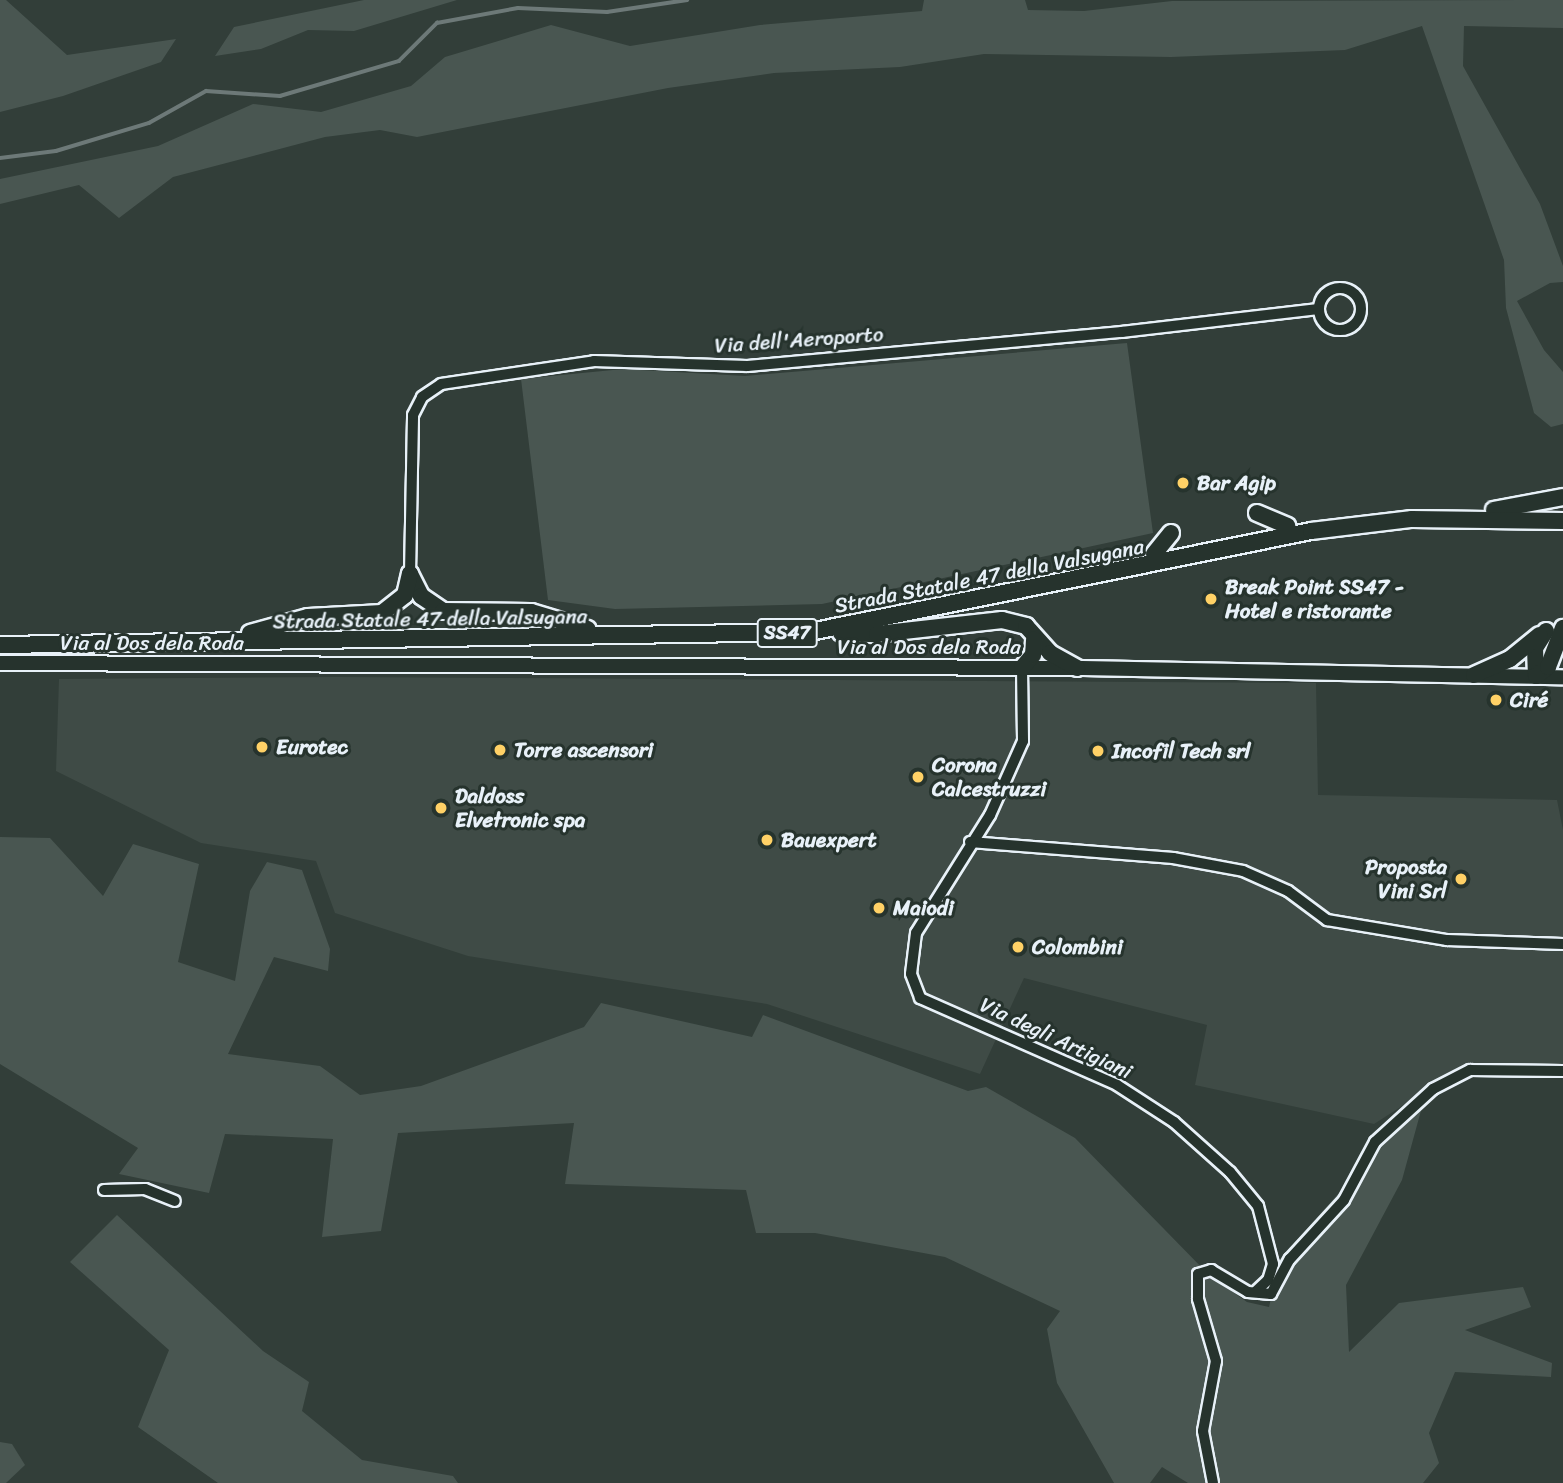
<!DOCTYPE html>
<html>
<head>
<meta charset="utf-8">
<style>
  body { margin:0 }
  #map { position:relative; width:1563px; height:1483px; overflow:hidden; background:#323e39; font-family:Sriracha,sans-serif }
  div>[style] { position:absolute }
  .built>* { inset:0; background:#3f4b46 }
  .green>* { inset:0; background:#495651 }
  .stream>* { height:3.5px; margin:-1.75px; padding:0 1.75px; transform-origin:1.75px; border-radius:1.75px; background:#6d7978 }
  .roads { filter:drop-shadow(2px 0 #e8f1f8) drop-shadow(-2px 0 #e8f1f8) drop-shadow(0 2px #e8f1f8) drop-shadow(0 -2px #e8f1f8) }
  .minor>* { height:10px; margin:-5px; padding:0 5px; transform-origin:5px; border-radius:5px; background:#26332d }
  .minor>.ring { margin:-5px; padding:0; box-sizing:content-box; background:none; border:10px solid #26332d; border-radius:50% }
  .secondary>* { height:14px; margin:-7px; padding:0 7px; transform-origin:7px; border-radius:7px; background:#26332d }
  .trunk>* { height:16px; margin:-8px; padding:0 8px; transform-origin:8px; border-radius:8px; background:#26332d }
  .dots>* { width:19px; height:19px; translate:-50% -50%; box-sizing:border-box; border:4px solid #26332d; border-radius:50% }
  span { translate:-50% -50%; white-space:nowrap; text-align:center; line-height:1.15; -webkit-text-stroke:6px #26332d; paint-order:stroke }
  .shield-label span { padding:2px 5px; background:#26332d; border:2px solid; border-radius:5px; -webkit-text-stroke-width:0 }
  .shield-label { font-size:19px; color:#e8f1f8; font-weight:700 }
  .street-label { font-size:21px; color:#e8f1f8 }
  .poi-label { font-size:21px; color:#e8f1f8; font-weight:700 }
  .left { translate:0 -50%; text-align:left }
  .right { translate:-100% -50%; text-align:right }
</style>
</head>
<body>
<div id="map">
  <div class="built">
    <i style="clip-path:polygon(336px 677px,1316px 683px,1318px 795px,1557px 800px,1563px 830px,1563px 1076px,1463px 1067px,1374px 1124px,1195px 1085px,1207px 1025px,1024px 978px,980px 1074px,767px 1004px,468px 956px,335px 913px,316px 861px,201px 843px,56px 771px,59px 679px)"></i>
  </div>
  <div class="green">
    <i style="clip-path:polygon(0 0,6px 0,67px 55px,176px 39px,161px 62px,63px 96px,0 112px)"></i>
    <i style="clip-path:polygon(364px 0,457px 0,354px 31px,308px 30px,261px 49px,215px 56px,234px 27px)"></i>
    <i style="clip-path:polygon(924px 0,1025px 0,1028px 10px,1084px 11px,1172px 1px,1563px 0,1563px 28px,1464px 26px,1463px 66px,1540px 204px,1563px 266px,1563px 282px,1550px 283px,1517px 301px,1544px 350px,1563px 372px,1563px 424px,1551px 427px,1534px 413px,1506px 308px,1504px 260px,1422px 26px,1345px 50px,1171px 57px,984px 54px,900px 67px,774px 73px,668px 88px,417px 137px,380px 130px,325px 137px,173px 177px,119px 218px,79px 185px,0 204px,0 179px,158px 146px,253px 104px,321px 112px,411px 86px,445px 57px,551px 25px,630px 46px,760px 25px,922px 11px)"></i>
    <i style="clip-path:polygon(1127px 343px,1153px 533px,822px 604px,615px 609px,548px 600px,521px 379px,623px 369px,745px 376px)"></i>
    <i style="clip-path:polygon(0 837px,50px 838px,103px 896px,133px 844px,199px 864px,178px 962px,235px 981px,250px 891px,267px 862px,302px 870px,330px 949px,328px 971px,274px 957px,228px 1054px,320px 1066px,360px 1095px,421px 1086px,584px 1027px,601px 1003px,752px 1037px,763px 1015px,968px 1091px,986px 1087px,1075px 1138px,1210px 1276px,1247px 1302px,1269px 1307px,1280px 1259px,1387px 1139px,1422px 1107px,1402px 1180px,1346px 1285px,1349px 1352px,1399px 1303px,1523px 1287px,1531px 1307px,1465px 1330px,1552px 1363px,1551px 1377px,1455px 1372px,1429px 1433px,1439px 1463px,1423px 1483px,1188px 1483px,1162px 1467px,1150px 1483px,1114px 1483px,1057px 1383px,1047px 1329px,1060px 1311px,945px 1257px,815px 1233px,756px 1233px,746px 1190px,565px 1184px,574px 1123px,398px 1133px,381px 1231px,322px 1237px,333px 1139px,225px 1134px,209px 1193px,119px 1174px,138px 1148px,0 1064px)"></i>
    <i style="clip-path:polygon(117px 1215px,263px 1351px,309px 1382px,302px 1411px,362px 1460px,453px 1476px,458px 1483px,218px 1483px,138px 1427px,169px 1350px,70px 1262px)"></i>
    <i style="clip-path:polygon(0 1442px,12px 1444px,25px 1465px,6px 1483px,0 1483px)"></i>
  </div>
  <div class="stream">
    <i style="left:0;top:158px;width:56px;rotate:-7.1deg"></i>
    <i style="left:56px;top:151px;width:97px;rotate:-16.8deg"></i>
    <i style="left:149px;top:123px;width:65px;rotate:-29.3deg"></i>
    <i style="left:206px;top:91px;width:74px;rotate:3.9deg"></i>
    <i style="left:280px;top:96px;width:124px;rotate:-16.4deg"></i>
    <i style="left:399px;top:61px;width:54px;rotate:-45deg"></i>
    <i style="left:437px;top:23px;width:82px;rotate:-10.5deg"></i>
    <i style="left:518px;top:8px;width:89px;rotate:2.6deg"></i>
    <i style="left:607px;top:12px;width:81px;rotate:-8.5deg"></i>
  </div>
  <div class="roads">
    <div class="minor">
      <i class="ring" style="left:1319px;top:288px;width:32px;height:32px"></i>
      <i style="left:410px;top:574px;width:159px;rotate:-88.9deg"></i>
      <i style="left:413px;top:415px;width:20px;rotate:-63deg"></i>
      <i style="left:422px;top:397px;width:23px;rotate:-34deg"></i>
      <i style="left:441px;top:384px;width:155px;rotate:-8.5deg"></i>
      <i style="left:594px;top:361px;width:153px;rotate:1.9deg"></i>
      <i style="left:747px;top:366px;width:377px;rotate:-5.2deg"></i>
      <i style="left:1122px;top:332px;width:197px;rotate:-6.7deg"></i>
      <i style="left:1022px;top:668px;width:73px;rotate:89.2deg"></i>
      <i style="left:1023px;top:741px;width:81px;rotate:114deg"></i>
      <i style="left:990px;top:815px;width:139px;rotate:122.1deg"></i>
      <i style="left:916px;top:933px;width:41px;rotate:97deg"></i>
      <i style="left:911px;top:974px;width:26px;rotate:69deg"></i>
      <i style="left:920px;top:998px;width:215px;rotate:23.8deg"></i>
      <i style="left:1117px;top:1085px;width:68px;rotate:33deg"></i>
      <i style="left:1174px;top:1122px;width:75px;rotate:41.8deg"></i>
      <i style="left:1230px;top:1172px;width:44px;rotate:50.5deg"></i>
      <i style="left:1258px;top:1206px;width:60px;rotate:75.5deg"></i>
      <i style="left:1273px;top:1264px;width:17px;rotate:107deg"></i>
      <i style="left:1268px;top:1280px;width:16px;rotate:137deg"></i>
      <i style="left:970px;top:842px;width:204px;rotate:4.5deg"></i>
      <i style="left:1173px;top:858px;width:71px;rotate:10.5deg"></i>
      <i style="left:1243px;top:871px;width:49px;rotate:24deg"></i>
      <i style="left:1288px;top:891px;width:49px;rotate:36.6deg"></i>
      <i style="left:1327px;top:920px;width:122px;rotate:9.5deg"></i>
      <i style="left:1447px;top:940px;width:116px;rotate:2deg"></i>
      <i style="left:104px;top:1190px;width:41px;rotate:-1.4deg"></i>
      <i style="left:145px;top:1189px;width:32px;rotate:22deg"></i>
      <i style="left:1213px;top:1483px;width:53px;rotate:-100.9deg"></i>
      <i style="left:1203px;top:1431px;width:71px;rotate:-79.5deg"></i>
      <i style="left:1216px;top:1361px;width:65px;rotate:-106.2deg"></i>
      <i style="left:1198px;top:1299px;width:25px;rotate:-90deg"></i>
      <i style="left:1198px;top:1274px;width:14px;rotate:-17deg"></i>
      <i style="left:1211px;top:1270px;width:43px;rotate:30.7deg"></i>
      <i style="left:1248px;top:1292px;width:23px;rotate:5deg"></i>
      <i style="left:1271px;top:1294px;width:40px;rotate:-62deg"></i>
      <i style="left:1290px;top:1259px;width:80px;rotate:-47.5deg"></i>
      <i style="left:1344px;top:1200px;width:66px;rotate:-61.9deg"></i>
      <i style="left:1375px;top:1142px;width:79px;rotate:-42.4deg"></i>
      <i style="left:1433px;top:1089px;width:42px;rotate:-27.2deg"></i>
      <i style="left:1470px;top:1070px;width:93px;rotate:0.6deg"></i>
    </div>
    <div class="secondary">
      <i style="left:0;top:663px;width:1077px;rotate:0.27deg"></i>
      <i style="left:1077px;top:668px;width:486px;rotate:1.1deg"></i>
    </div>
    <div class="trunk">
      <i style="left:1494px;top:510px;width:70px;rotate:-10.7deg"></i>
      <i style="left:1257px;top:513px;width:33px;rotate:23deg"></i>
      <i style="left:1154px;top:554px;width:27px;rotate:-51deg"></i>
      <i style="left:410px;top:574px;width:25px;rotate:63deg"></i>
      <i style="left:421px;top:596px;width:27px;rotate:34deg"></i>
      <i style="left:443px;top:611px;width:88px;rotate:0.7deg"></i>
      <i style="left:531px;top:612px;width:59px;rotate:16.6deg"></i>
      <i style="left:1546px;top:631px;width:20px;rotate:123deg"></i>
      <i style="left:1535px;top:648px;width:28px;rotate:88deg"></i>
      <i style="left:1536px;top:676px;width:15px;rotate:-37deg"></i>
      <i style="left:1548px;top:667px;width:42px;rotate:-69deg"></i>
      <i style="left:250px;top:633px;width:60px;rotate:-15.4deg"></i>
      <i style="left:308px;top:617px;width:74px;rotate:-3.1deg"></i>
      <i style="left:382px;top:613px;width:29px;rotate:-38deg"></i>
      <i style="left:405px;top:595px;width:22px;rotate:-77deg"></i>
      <i style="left:841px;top:633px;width:36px;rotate:2deg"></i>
      <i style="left:877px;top:634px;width:126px;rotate:-6.4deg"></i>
      <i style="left:1002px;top:620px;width:25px;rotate:14deg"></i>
      <i style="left:1026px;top:626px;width:36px;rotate:48deg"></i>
      <i style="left:1050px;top:653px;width:31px;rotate:29deg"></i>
      <i style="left:0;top:645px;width:810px;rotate:-0.92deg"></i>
      <i style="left:810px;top:632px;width:511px;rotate:-11.4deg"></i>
      <i style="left:1311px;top:531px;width:102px;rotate:-6.8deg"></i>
      <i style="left:1412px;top:519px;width:151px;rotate:0.8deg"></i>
      <i style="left:1022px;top:668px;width:17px;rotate:-50deg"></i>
      <i style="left:1033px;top:655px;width:16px;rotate:-86deg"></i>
      <i style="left:1474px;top:675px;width:39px;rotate:-24deg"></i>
      <i style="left:1510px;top:659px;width:38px;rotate:-39deg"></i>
    </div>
  </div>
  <div class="dots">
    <i style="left:1183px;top:483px;background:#ffd166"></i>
    <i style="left:1211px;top:599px;background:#ffd166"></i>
    <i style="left:1496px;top:700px;background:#ffd166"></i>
    <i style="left:262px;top:747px;background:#ffd166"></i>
    <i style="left:500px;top:750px;background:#ffd166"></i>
    <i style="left:1098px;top:751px;background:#ffd166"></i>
    <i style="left:918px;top:777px;background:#ffd166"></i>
    <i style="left:441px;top:808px;background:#ffd166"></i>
    <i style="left:767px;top:840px;background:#ffd166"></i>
    <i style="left:1461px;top:879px;background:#ffd166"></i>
    <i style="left:879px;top:908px;background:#ffd166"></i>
    <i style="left:1018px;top:947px;background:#ffd166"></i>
  </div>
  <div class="shield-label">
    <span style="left:787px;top:633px">SS47</span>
  </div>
  <div class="street-label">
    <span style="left:799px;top:340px;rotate:-4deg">Via dell'Aeroporto</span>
    <span style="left:989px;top:576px;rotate:-11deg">Strada Statale 47 della Valsugana</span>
    <span style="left:430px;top:619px;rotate:-1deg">Strada Statale 47 della Valsugana</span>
    <span style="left:152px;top:643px">Via al Dos dela Roda</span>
    <span style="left:929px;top:647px">Via al Dos dela Roda</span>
    <span style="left:1056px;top:1038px;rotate:25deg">Via degli Artigiani</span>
  </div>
  <div class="poi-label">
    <span class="left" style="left:1197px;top:483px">Bar Agip</span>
    <span class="left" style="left:1225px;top:599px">Break Point SS47 -<br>Hotel e ristorante</span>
    <span class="left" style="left:1510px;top:700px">Ciré</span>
    <span class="left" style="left:276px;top:747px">Eurotec</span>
    <span class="left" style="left:514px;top:750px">Torre ascensori</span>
    <span class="left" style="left:1112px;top:751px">Incofil Tech srl</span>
    <span class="left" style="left:932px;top:777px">Corona<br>Calcestruzzi</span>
    <span class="left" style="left:455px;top:808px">Daldoss<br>Elvetronic spa</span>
    <span class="left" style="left:781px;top:840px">Bauexpert</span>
    <span class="right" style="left:1447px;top:879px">Proposta<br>Vini Srl</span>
    <span class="left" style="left:893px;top:908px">Maiodi</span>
    <span class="left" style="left:1032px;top:947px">Colombini</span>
  </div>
</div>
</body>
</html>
